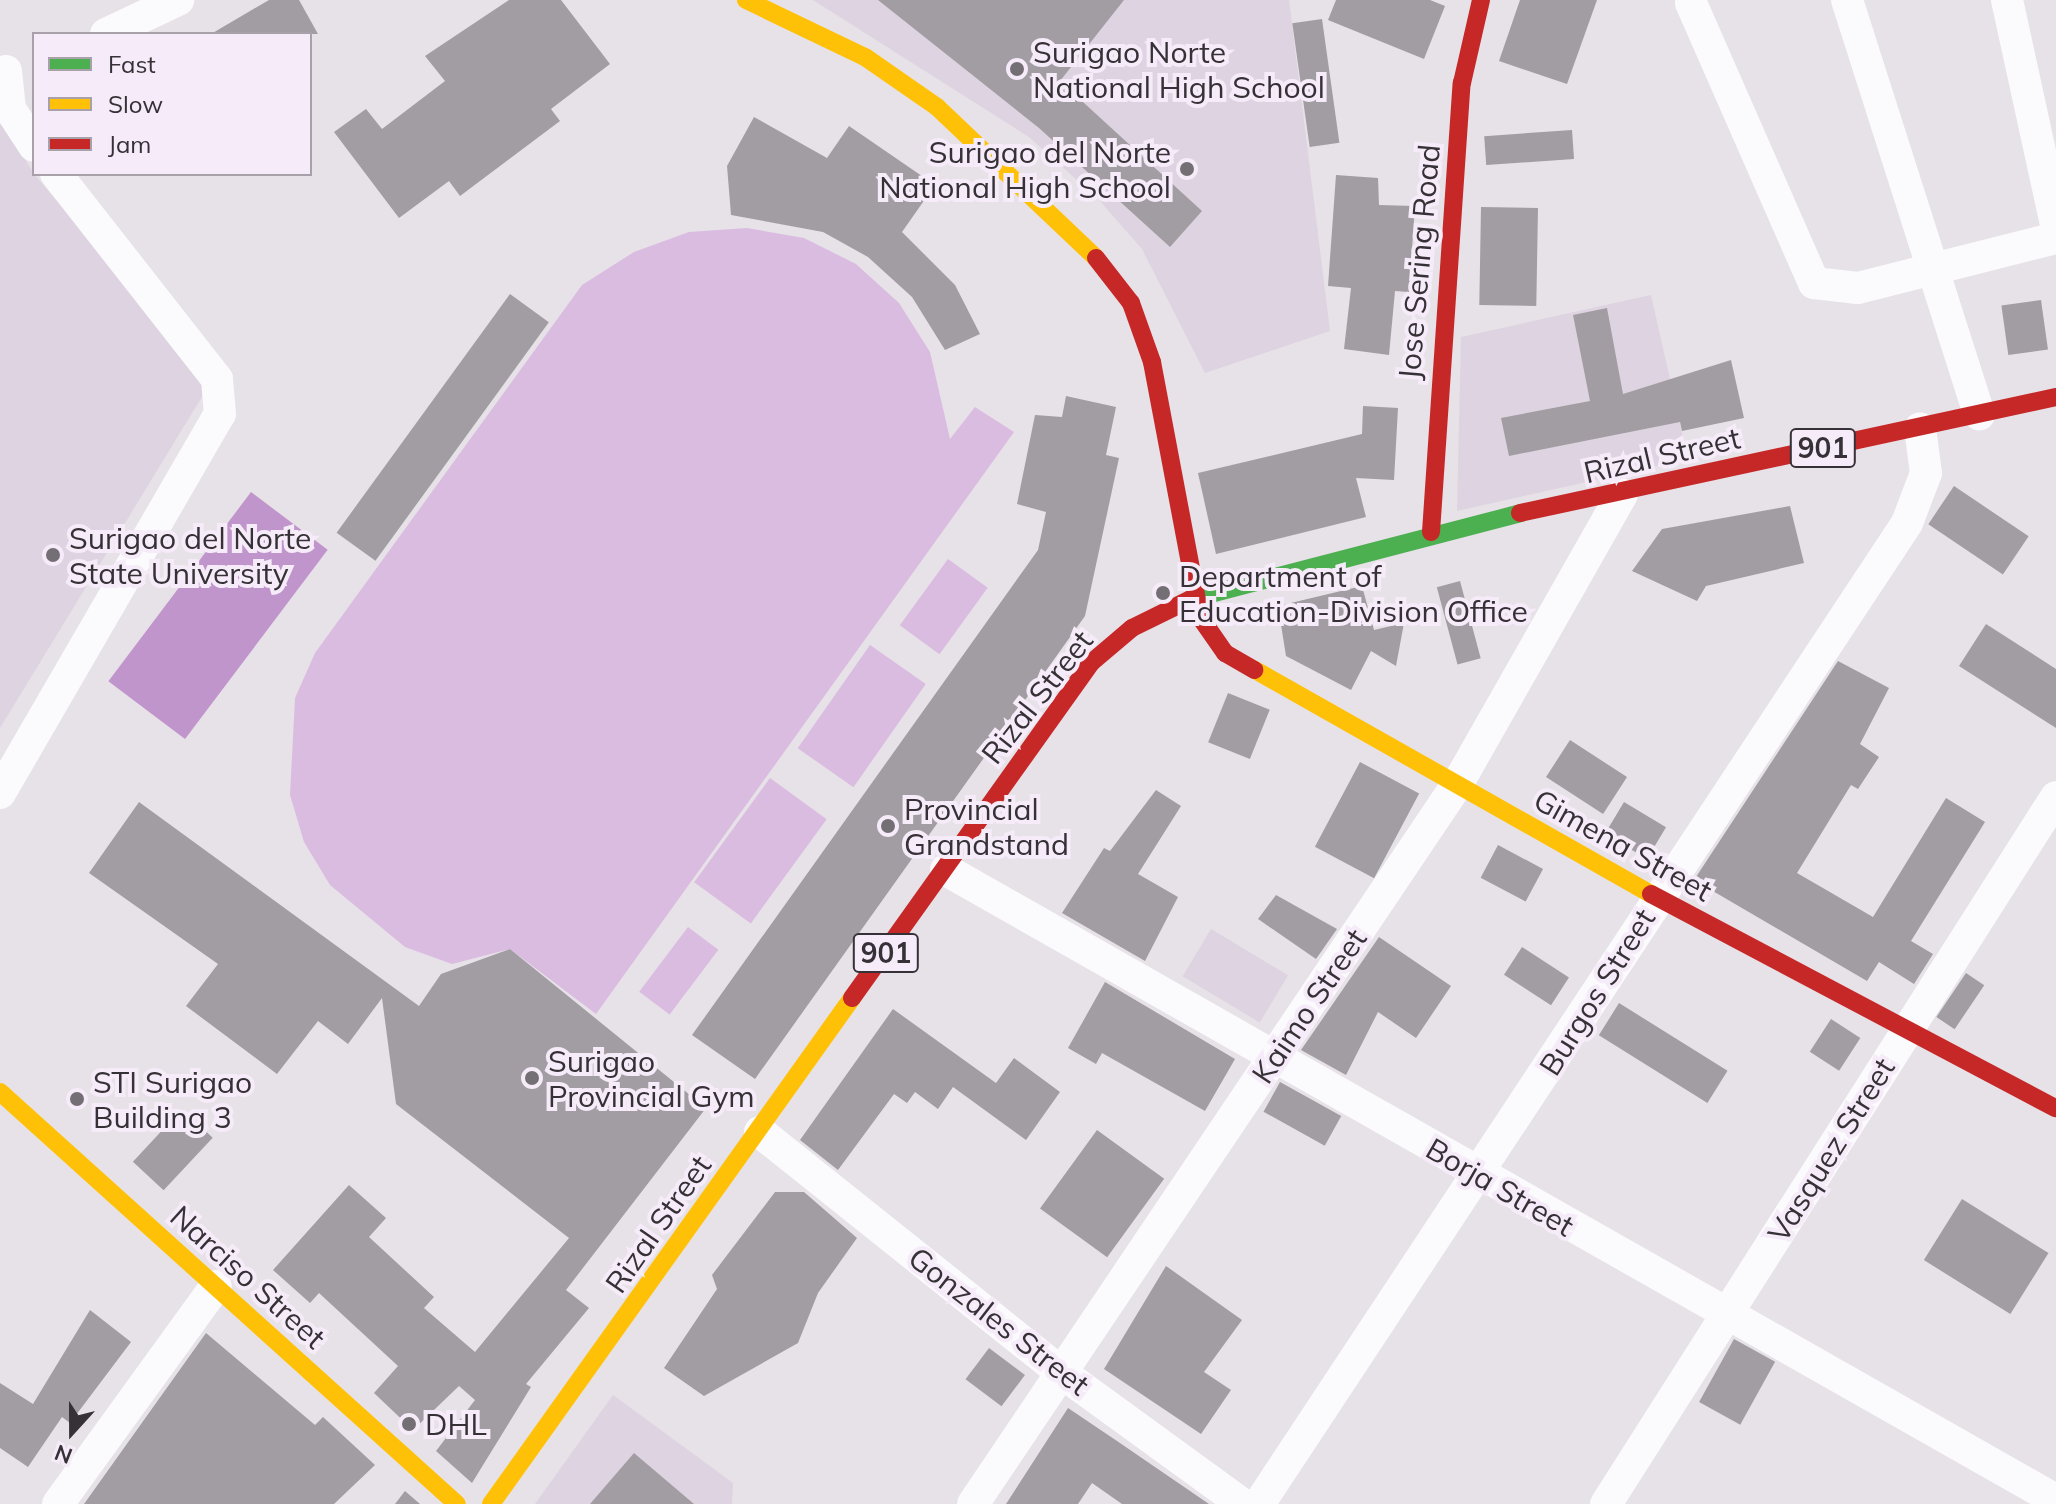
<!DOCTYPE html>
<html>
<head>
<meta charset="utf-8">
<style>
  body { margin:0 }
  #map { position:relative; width:2056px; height:1504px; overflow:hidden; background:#e7e1e8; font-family:Mulish,sans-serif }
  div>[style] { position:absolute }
  .built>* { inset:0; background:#ded3e0; transform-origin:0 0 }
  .green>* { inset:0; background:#dabce1; transform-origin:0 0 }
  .water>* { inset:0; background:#c095cb; transform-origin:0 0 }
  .building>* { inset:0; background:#a29da3; transform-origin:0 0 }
  .street>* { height:32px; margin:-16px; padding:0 16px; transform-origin:16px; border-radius:16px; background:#fbfafc }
  .fast>* { height:18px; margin:-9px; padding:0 9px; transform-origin:9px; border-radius:9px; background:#4caf50 }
  .slow>* { height:18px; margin:-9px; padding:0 9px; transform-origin:9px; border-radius:9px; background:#ffc107 }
  .jam>* { height:18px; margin:-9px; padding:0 9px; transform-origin:9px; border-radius:9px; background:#c62828 }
  .dots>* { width:22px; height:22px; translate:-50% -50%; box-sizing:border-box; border:4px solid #f6ebf8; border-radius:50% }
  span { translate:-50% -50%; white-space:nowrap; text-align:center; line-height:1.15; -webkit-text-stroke:8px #f6ebf8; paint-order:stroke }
  .shield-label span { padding:2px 6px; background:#f6ebf8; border:2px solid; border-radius:6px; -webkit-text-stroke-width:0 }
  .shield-label { font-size:28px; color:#353136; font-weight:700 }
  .poi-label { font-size:30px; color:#353136 }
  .left { translate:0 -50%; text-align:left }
  .right { translate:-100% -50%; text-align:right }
  .street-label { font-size:30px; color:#353136 }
  .legend { position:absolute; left:32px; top:32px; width:280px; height:144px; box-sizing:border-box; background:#f6ebf8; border:2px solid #a9a1aa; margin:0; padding:10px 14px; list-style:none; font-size:24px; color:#353136 }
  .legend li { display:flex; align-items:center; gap:16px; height:40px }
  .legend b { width:40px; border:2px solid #a9a1aa }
  .north { position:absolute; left:32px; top:1392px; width:80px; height:80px; -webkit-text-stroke:6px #f6ebf8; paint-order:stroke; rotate:201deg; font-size:22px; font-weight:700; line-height:32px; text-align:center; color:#353136 }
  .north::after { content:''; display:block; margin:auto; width:28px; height:36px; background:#353136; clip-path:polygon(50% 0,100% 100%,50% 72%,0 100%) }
</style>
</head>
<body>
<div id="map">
  <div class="built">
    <i style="clip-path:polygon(813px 0,1289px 0,1330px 331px,1205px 373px,1142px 249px,1099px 200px,1029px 137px)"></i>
    <i style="clip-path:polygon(0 118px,34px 174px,211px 382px,0 728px)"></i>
    <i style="clip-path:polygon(1651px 295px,1688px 459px,1457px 511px,1461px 337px)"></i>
    <i style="left:1211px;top:929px;width:90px;height:55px;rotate:31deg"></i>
    <i style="clip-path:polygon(613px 1395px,733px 1483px,732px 1504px,535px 1504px)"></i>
  </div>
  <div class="green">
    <i style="clip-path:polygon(747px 228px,804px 238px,856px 264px,899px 303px,930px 352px,950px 439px,975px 407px,1014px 432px,596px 1014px,510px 949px,452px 964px,405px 947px,330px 885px,304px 842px,290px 795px,295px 698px,315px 653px,582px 285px,634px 252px,689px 232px)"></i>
    <i style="left:948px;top:559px;width:49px;height:82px;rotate:36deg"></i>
    <i style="left:870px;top:645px;width:68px;height:126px;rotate:35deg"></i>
    <i style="left:770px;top:778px;width:70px;height:129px;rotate:36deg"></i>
    <i style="left:688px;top:927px;width:38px;height:81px;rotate:37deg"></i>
  </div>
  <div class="water">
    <i style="left:251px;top:492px;width:96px;height:237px;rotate:37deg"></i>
  </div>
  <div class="building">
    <i style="clip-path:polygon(269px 0,299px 0,318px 34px,211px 34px)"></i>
    <i style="clip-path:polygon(509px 0,561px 0,610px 64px,551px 109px,560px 121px,460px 196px,449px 181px,399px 218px,334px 132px,366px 109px,382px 129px,445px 81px,425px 56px)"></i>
    <i style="clip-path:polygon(878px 0,1124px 0,1060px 81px,1202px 211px,1170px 247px,1039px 128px)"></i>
    <i style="clip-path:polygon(1336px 0,1430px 0,1445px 6px,1424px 59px,1328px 20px)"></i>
    <i style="clip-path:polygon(1520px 0,1597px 0,1567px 84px,1499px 61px)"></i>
    <i style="left:1322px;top:19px;width:125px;height:30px;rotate:82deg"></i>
    <i style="clip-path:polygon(754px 117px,827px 158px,849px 126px,935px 185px,902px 232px,955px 285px,980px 334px,945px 350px,912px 297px,868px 257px,823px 232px,731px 215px,727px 166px)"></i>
    <i style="left:1572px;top:130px;width:29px;height:88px;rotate:86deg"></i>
    <i style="clip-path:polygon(1336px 175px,1378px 178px,1379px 205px,1415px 206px,1409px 292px,1395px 291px,1389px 355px,1344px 349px,1351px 288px,1328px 286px)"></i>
    <i style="left:1481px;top:207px;width:57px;height:98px;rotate:1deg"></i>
    <i style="left:510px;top:294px;width:48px;height:295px;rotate:36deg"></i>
    <i style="left:2041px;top:300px;width:50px;height:40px;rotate:82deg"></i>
    <i style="clip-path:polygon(1607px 308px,1623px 394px,1731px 360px,1744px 418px,1682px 431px,1680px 422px,1509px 456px,1501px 418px,1590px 401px,1573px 315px)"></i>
    <i style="clip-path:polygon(1066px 396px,1116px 407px,1106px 455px,1119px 458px,1085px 616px,755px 1079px,692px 1035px,1038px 550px,1046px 512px,1017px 504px,1035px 415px,1062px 417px)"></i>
    <i style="clip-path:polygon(1363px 406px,1398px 408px,1394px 480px,1356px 478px,1366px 517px,1216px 554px,1198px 473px,1362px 434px)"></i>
    <i style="left:1954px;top:486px;width:90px;height:46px;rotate:34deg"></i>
    <i style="clip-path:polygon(1790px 506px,1804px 563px,1706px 586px,1697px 601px,1632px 571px,1662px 529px)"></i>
    <i style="left:1460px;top:581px;width:80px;height:24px;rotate:75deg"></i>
    <i style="clip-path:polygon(1362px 586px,1374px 630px,1404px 623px,1396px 666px,1371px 651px,1351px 690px,1286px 656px,1278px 606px)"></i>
    <i style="clip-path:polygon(1986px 624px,2056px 669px,2056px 728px,1959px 666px)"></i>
    <i style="clip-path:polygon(1838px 661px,1889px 688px,1860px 744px,1879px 757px,1858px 789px,1851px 785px,1797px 873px,1873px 917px,1946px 798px,1985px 822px,1911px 941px,1933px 954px,1914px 984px,1879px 962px,1867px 981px,1694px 880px)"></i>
    <i style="left:1228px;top:693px;width:45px;height:53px;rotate:22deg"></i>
    <i style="left:1570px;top:740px;width:68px;height:44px;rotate:33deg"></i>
    <i style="left:1360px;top:762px;width:67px;height:96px;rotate:28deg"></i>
    <i style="clip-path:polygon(1156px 790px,1181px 806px,1138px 874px,1178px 897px,1145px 961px,1062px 913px,1104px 848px,1110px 851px)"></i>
    <i style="clip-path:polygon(139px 802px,419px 1006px,441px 974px,510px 949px,706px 1108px,566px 1290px,589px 1308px,526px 1384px,531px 1387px,472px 1483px,436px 1451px,475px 1400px,459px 1386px,413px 1430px,374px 1393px,398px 1366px,319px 1293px,310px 1303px,273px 1270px,349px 1185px,386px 1218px,369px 1237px,434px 1297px,424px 1308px,475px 1352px,569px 1238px,396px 1104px,382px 998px,348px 1044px,318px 1021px,277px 1074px,186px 1006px,218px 964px,89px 873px)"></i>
    <i style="left:1624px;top:802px;width:49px;height:37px;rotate:31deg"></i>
    <i style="left:1498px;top:845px;width:51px;height:37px;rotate:28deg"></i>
    <i style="clip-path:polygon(1276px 895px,1337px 929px,1316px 959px,1258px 919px)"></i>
    <i style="clip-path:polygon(1379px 937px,1451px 986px,1416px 1038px,1378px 1012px,1346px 1075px,1301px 1050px)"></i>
    <i style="left:1522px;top:947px;width:56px;height:33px;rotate:33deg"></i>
    <i style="left:1966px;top:973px;width:22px;height:53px;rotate:34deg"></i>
    <i style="clip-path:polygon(1105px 982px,1235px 1059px,1205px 1111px,1102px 1053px,1096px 1064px,1068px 1048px)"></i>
    <i style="left:1619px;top:1003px;width:128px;height:38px;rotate:32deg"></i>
    <i style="clip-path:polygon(893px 1009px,996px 1083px,1014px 1058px,1060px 1092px,1026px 1140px,953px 1087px,938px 1109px,915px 1092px,907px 1103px,894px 1094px,838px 1170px,800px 1140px)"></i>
    <i style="left:1831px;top:1019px;width:35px;height:39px;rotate:33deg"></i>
    <i style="left:1280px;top:1082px;width:70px;height:34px;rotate:29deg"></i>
    <i style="left:182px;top:1109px;width:42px;height:72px;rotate:43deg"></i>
    <i style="left:1097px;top:1130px;width:83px;height:97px;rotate:36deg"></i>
    <i style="clip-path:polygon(775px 1192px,804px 1192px,857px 1238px,818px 1293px,798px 1343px,704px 1396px,664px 1368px,717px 1289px,712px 1275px)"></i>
    <i style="left:1962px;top:1199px;width:102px;height:72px;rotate:32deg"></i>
    <i style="clip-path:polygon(1166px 1266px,1242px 1320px,1204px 1372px,1231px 1390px,1201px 1434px,1104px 1369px)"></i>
    <i style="clip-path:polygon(90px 1310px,131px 1342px,70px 1423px,62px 1417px,28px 1467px,0 1448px,0 1383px,33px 1404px)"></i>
    <i style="clip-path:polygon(206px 1333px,315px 1425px,323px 1417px,375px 1465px,334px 1504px,84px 1504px)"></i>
    <i style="left:1734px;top:1339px;width:47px;height:72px;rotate:29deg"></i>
    <i style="left:989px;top:1348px;width:45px;height:39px;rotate:37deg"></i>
    <i style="clip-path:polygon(1068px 1408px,1117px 1441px,1209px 1504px,1122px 1504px,1092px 1483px,1078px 1504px,1006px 1504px)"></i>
    <i style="clip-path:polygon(634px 1453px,694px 1504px,590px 1504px)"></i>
    <i style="clip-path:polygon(405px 1491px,420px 1504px,395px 1504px)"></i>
  </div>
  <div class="street">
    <i style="left:1847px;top:0;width:435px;rotate:72.3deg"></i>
    <i style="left:2007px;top:0;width:230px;rotate:77.7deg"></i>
    <i style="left:1691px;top:3px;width:306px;rotate:66.3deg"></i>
    <i style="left:1814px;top:283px;width:44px;rotate:6.5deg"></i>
    <i style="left:1858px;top:288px;width:204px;rotate:-14.2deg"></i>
    <i style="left:106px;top:34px;width:80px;rotate:-25.3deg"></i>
    <i style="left:6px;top:71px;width:38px;rotate:84deg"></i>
    <i style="left:10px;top:109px;width:44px;rotate:57deg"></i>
    <i style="left:0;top:793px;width:438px;rotate:-59.9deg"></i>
    <i style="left:220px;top:414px;width:35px;rotate:-95deg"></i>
    <i style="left:217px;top:379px;width:261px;rotate:-128.1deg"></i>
    <i style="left:946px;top:870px;width:1276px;rotate:29.58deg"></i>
    <i style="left:760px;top:1132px;width:386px;rotate:38.6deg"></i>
    <i style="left:1062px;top:1373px;width:223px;rotate:36deg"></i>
    <i style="left:58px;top:1504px;width:269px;rotate:-54.1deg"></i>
    <i style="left:973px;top:1504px;width:869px;rotate:-56.07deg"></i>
    <i style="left:1458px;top:783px;width:332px;rotate:-60.4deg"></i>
    <i style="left:1259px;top:1504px;width:1176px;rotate:-56.55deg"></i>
    <i style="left:1907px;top:523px;width:53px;rotate:-69.2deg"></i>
    <i style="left:1926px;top:473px;width:45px;rotate:-97.6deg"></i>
    <i style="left:1606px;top:1504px;width:838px;rotate:-57.52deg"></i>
  </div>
  <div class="fast">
    <i style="left:1191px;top:599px;width:340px;rotate:-14.6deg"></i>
  </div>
  <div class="slow">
    <i style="left:746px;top:0;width:132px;rotate:25.6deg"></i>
    <i style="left:865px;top:57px;width:88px;rotate:34.8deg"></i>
    <i style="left:937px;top:107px;width:219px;rotate:43.5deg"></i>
    <i style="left:1255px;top:670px;width:455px;rotate:29.5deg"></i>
    <i style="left:0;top:1092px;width:615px;rotate:42.04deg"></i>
    <i style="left:491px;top:1504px;width:622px;rotate:-54.49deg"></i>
  </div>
  <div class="jam">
    <i style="left:1096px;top:258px;width:57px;rotate:52.1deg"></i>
    <i style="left:1131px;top:303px;width:63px;rotate:70.4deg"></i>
    <i style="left:1152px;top:362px;width:259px;rotate:79.3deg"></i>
    <i style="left:1200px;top:617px;width:44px;rotate:55.2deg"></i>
    <i style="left:1225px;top:653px;width:34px;rotate:30deg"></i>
    <i style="left:1520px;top:513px;width:548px;rotate:-12.21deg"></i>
    <i style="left:1431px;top:532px;width:450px;rotate:-86.1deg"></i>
    <i style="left:1462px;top:83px;width:85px;rotate:-77.1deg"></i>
    <i style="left:1651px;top:894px;width:458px;rotate:27.9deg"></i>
    <i style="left:852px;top:998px;width:413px;rotate:-54.5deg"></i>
    <i style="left:1092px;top:662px;width:52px;rotate:-40.4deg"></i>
    <i style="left:1132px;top:628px;width:66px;rotate:-26.2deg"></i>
  </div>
  <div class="dots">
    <i style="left:1017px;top:69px;background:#736f74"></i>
    <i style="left:1187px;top:169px;background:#736f74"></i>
    <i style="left:53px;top:555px;background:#736f74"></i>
    <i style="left:1163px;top:593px;background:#736f74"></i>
    <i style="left:888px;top:826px;background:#736f74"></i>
    <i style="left:532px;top:1078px;background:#736f74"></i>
    <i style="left:77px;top:1099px;background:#736f74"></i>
    <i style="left:409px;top:1424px;background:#736f74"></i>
  </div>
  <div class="shield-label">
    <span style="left:1823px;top:448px">901</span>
    <span style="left:886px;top:953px">901</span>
  </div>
  <div class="poi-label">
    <span class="left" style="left:1033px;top:69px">Surigao Norte<br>National High School</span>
    <span class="right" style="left:1171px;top:169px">Surigao del Norte<br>National High School</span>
    <span class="left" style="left:69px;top:555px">Surigao del Norte<br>State University</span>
    <span class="left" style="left:1179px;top:593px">Department of<br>Education-Division Office</span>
    <span class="left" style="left:904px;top:826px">Provincial<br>Grandstand</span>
    <span class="left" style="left:548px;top:1078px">Surigao<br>Provincial Gym</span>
    <span class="left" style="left:93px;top:1099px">STI Surigao<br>Building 3</span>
    <span class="left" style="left:425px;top:1424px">DHL</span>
  </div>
  <div class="street-label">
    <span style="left:1419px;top:262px;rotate:-85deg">Jose Sering Road</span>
    <span style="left:1662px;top:455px;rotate:-13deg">Rizal Street</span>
    <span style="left:1037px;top:697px;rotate:-52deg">Rizal Street</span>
    <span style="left:1623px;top:845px;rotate:29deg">Gimena Street</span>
    <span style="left:1597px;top:992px;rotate:-58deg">Burgos Street</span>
    <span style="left:1309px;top:1006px;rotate:-56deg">Kaimo Street</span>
    <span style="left:1831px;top:1150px;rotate:-58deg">Vasquez Street</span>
    <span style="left:1500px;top:1187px;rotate:30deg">Borja Street</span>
    <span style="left:658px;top:1224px;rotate:-55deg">Rizal Street</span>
    <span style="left:248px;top:1277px;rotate:42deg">Narciso Street</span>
    <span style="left:999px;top:1321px;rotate:38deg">Gonzales Street</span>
  </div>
  <ul class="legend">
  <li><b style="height:10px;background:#4caf50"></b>Fast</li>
  <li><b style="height:10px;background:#ffc107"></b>Slow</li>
  <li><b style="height:10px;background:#c62828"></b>Jam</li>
  </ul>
  <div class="north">N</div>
</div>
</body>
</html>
